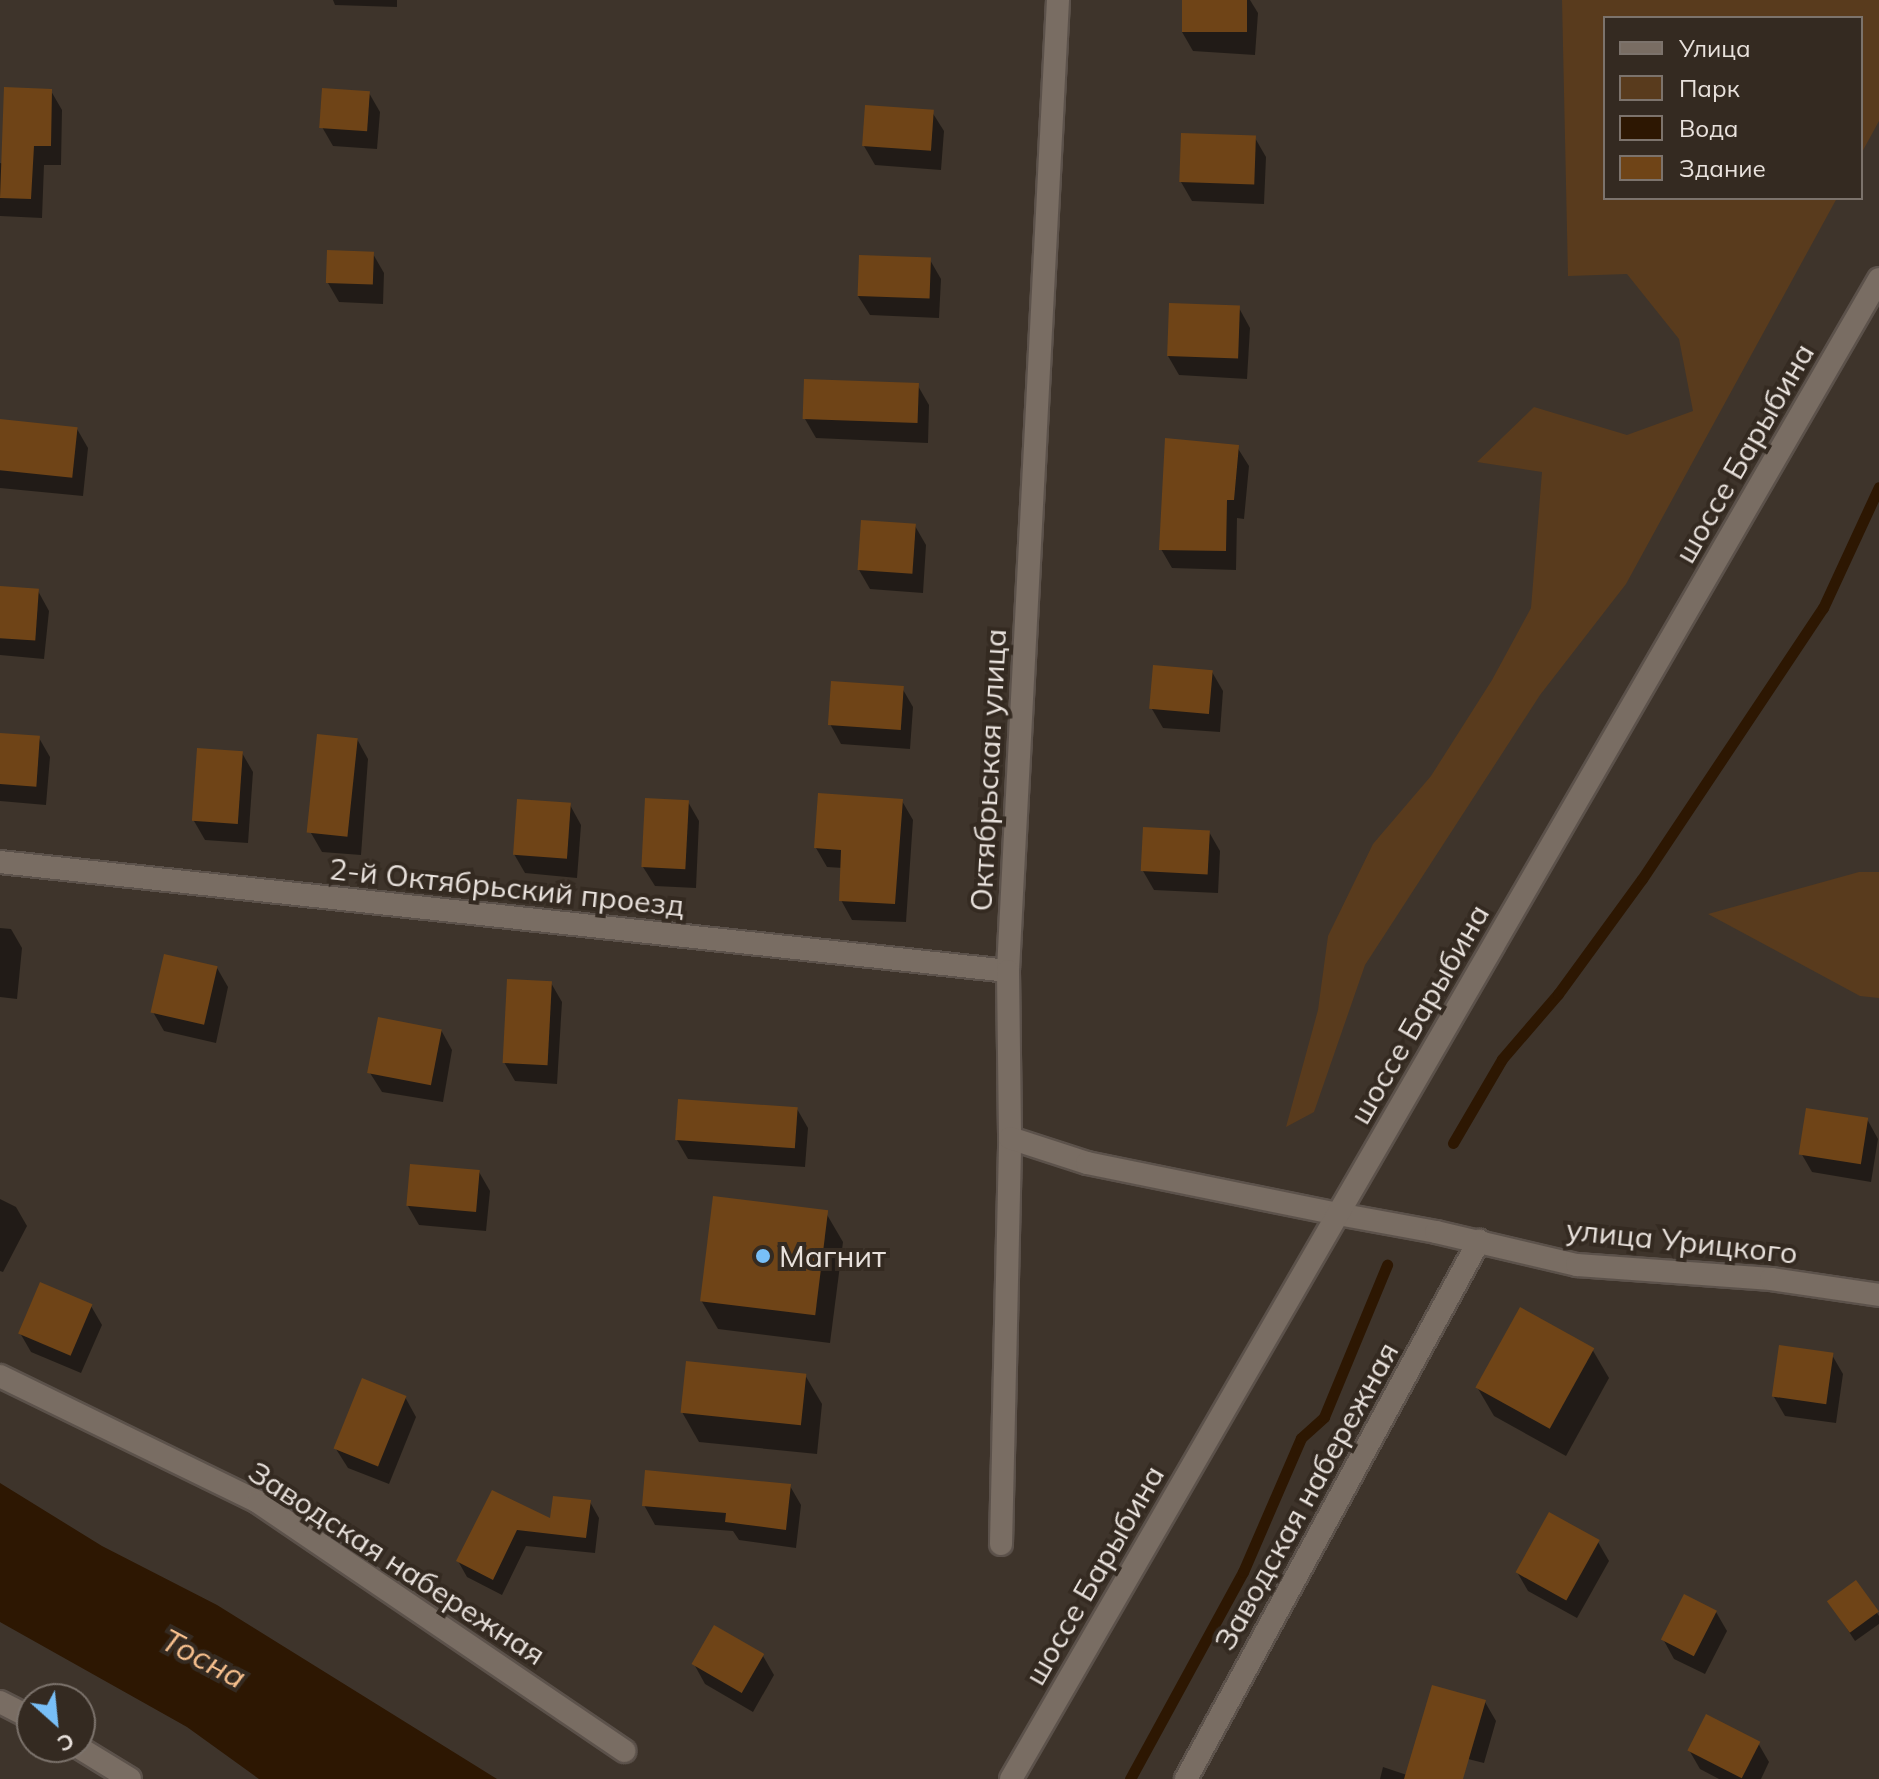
<!DOCTYPE html>
<html>
<head>
<meta charset="utf-8">
<style>
  body { margin:0 }
  #map { position:relative; width:1879px; height:1779px; overflow:hidden; background:#3e342b; font-family:Mulish,sans-serif }
  div>[style] { position:absolute }
  .green>* { inset:0; background:#593b1d }
  .water>* { inset:0; background:#2d1702 }
  .shadow>* { inset:0; background:#0007 }
  .stream>* { height:11px; margin:-5.5px; padding:0 5.5px; transform-origin:5.5px; border-radius:5.5px; background:#2d1702 }
  .building>* { inset:0; background:#6f4417; transform-origin:0 0 }
  .roads { filter:drop-shadow(2px 0 #5c524b) drop-shadow(-2px 0 #5c524b) drop-shadow(0 2px #5c524b) drop-shadow(0 -2px #5c524b) }
  .minor>* { height:22px; margin:-11px; padding:0 11px; transform-origin:11px; border-radius:11px; background:#796d63 }
  .tertiary>* { height:22px; margin:-11px; padding:0 11px; transform-origin:11px; border-radius:11px; background:#796d63 }
  .secondary>* { height:22px; margin:-11px; padding:0 11px; transform-origin:11px; border-radius:11px; background:#796d63 }
  .dots>* { width:22px; height:22px; translate:-50% -50%; box-sizing:border-box; border:4px solid #342a21; border-radius:50% }
  span { translate:-50% -50%; white-space:nowrap; text-align:center; line-height:1.15; -webkit-text-stroke:8px #342a21; paint-order:stroke }
  .street-label { font-size:30px; color:#e8e1dc }
  .poi-label { font-size:30px; color:#e8e1dc }
  .left { translate:0 -50%; text-align:left }
  .water-label { font-size:32px; color:#f6bf8d; font-style:italic }
  .legend { position:absolute; left:1603px; top:16px; width:260px; height:184px; box-sizing:border-box; background:#342a21; border:2px solid #7c736c; margin:0; padding:10px 14px; list-style:none; font-size:24px; color:#e8e1dc }
  .legend li { display:flex; align-items:center; gap:16px; height:40px }
  .legend b { width:40px; border:2px solid #7c736c }
  .north { position:absolute; left:16px; top:1683px; width:80px; height:80px; box-sizing:border-box; background:#342a21; border:2px solid #7c736c; border-radius:50%; rotate:153deg; font-size:22px; font-weight:700; line-height:32px; text-align:center; color:#e8e1dc }
  .north::after { content:''; display:block; margin:auto; width:28px; height:36px; background:#78bff7; clip-path:polygon(50% 0,100% 100%,50% 72%,0 100%) }
</style>
</head>
<body>
<div id="map">
  <div class="green">
    <i style="clip-path:polygon(1562px 0,1879px 0,1879px 121px,1861px 154px,1861px 18px,1605px 18px,1605px 198px,1837px 198px,1626px 584px,1540px 695px,1365px 965px,1314px 1112px,1286px 1127px,1318px 1010px,1328px 936px,1373px 844px,1431px 776px,1492px 680px,1531px 608px,1542px 472px,1477px 462px,1534px 407px,1627px 435px,1693px 411px,1679px 339px,1627px 274px,1568px 276px)"></i>
    <i style="clip-path:polygon(1859px 872px,1879px 872px,1879px 998px,1860px 996px,1708px 914px)"></i>
  </div>
  <div class="water">
    <i style="clip-path:polygon(0 1483px,102px 1546px,217px 1605px,497px 1779px,259px 1779px,187px 1727px,0 1622px)"></i>
  </div>
  <div class="shadow">
    <i style="clip-path:polygon(333px 0,397px 0,397px 7px,335px 5px)"></i>
    <i style="clip-path:polygon(1184px 0,1250px 0,1258px 13px,1255px 55px,1193px 51px,1182px 32px)"></i>
    <i style="clip-path:polygon(51px 91px,62px 110px,61px 165px,44px 165px,42px 218px,0 216px,0 163px,4px 164px)"></i>
    <i style="clip-path:polygon(369px 93px,380px 112px,377px 149px,333px 146px,322px 127px)"></i>
    <i style="clip-path:polygon(932px 112px,944px 131px,941px 170px,875px 165px,864px 146px)"></i>
    <i style="clip-path:polygon(1255px 138px,1266px 157px,1264px 204px,1192px 201px,1181px 182px)"></i>
    <i style="clip-path:polygon(373px 254px,384px 273px,383px 304px,339px 302px,328px 283px)"></i>
    <i style="clip-path:polygon(930px 260px,941px 279px,939px 318px,870px 315px,858px 296px)"></i>
    <i style="clip-path:polygon(1239px 308px,1250px 328px,1247px 379px,1179px 375px,1168px 356px)"></i>
    <i style="clip-path:polygon(918px 386px,929px 405px,928px 443px,816px 438px,805px 419px)"></i>
    <i style="clip-path:polygon(0 421px,77px 429px,88px 448px,83px 496px,0 488px)"></i>
    <i style="clip-path:polygon(1237px 447px,1249px 466px,1244px 519px,1237px 518px,1236px 570px,1172px 568px,1161px 549px)"></i>
    <i style="clip-path:polygon(915px 526px,926px 545px,923px 593px,870px 589px,859px 570px)"></i>
    <i style="clip-path:polygon(0 588px,38px 591px,49px 611px,44px 659px,0 655px)"></i>
    <i style="clip-path:polygon(1212px 672px,1223px 691px,1220px 732px,1163px 728px,1152px 709px)"></i>
    <i style="clip-path:polygon(902px 688px,913px 707px,910px 749px,841px 744px,830px 724px)"></i>
    <i style="clip-path:polygon(0 735px,39px 738px,50px 757px,46px 805px,0 801px)"></i>
    <i style="clip-path:polygon(357px 739px,368px 759px,361px 855px,322px 852px,311px 833px)"></i>
    <i style="clip-path:polygon(242px 753px,253px 772px,248px 843px,205px 840px,194px 821px)"></i>
    <i style="clip-path:polygon(902px 801px,913px 820px,906px 922px,852px 920px,841px 900px,843px 868px,827px 867px,816px 848px)"></i>
    <i style="clip-path:polygon(688px 802px,699px 821px,696px 888px,655px 886px,643px 867px)"></i>
    <i style="clip-path:polygon(570px 805px,581px 825px,577px 878px,525px 873px,514px 854px)"></i>
    <i style="clip-path:polygon(1209px 832px,1220px 851px,1218px 893px,1154px 890px,1143px 871px)"></i>
    <i style="clip-path:polygon(0 928px,11px 929px,22px 948px,17px 999px,0 997px)"></i>
    <i style="clip-path:polygon(217px 968px,228px 987px,216px 1043px,164px 1031px,153px 1012px)"></i>
    <i style="clip-path:polygon(551px 983px,562px 1002px,557px 1084px,515px 1081px,504px 1062px)"></i>
    <i style="clip-path:polygon(441px 1030px,452px 1050px,443px 1102px,382px 1092px,370px 1073px)"></i>
    <i style="clip-path:polygon(797px 1109px,808px 1128px,805px 1167px,688px 1159px,677px 1140px)"></i>
    <i style="clip-path:polygon(1867px 1119px,1878px 1139px,1871px 1182px,1812px 1172px,1801px 1153px)"></i>
    <i style="clip-path:polygon(479px 1172px,490px 1191px,486px 1231px,419px 1225px,408px 1206px)"></i>
    <i style="clip-path:polygon(0 1199px,16px 1207px,27px 1226px,3px 1272px,0 1271px)"></i>
    <i style="clip-path:polygon(826px 1213px,843px 1242px,830px 1343px,718px 1329px,701px 1300px)"></i>
    <i style="clip-path:polygon(91px 1306px,102px 1325px,81px 1373px,31px 1352px,20px 1333px)"></i>
    <i style="clip-path:polygon(1592px 1349px,1609px 1378px,1566px 1456px,1494px 1416px,1477px 1387px)"></i>
    <i style="clip-path:polygon(1832px 1355px,1843px 1374px,1836px 1423px,1785px 1416px,1774px 1397px)"></i>
    <i style="clip-path:polygon(805px 1375px,822px 1404px,817px 1454px,699px 1442px,682px 1412px)"></i>
    <i style="clip-path:polygon(405px 1397px,416px 1417px,389px 1484px,348px 1468px,336px 1449px)"></i>
    <i style="clip-path:polygon(790px 1486px,801px 1505px,796px 1548px,739px 1540px,733px 1531px,655px 1525px,644px 1505px)"></i>
    <i style="clip-path:polygon(493px 1492px,552px 1521px,590px 1502px,599px 1518px,595px 1553px,526px 1546px,502px 1595px,467px 1577px,458px 1561px)"></i>
    <i style="clip-path:polygon(1598px 1542px,1609px 1561px,1577px 1618px,1528px 1591px,1517px 1572px)"></i>
    <i style="clip-path:polygon(1856px 1582px,1879px 1616px,1879px 1624px,1855px 1641px,1834px 1609px)"></i>
    <i style="clip-path:polygon(1716px 1612px,1727px 1631px,1705px 1674px,1674px 1659px,1663px 1639px)"></i>
    <i style="clip-path:polygon(763px 1656px,774px 1675px,753px 1712px,705px 1684px,694px 1664px)"></i>
    <i style="clip-path:polygon(1485px 1702px,1496px 1721px,1484px 1763px,1468px 1759px,1461px 1779px,1380px 1779px,1383px 1767px,1407px 1775px)"></i>
    <i style="clip-path:polygon(1758px 1743px,1769px 1762px,1761px 1779px,1719px 1779px,1700px 1769px,1689px 1750px)"></i>
  </div>
  <div class="stream">
    <i style="left:1453px;top:1143px;width:97px;rotate:-59.7deg"></i>
    <i style="left:1502px;top:1059px;width:86px;rotate:-49.3deg"></i>
    <i style="left:1558px;top:994px;width:142px;rotate:-53.9deg"></i>
    <i style="left:1642px;top:879px;width:326px;rotate:-56.3deg"></i>
    <i style="left:1823px;top:608px;width:133px;rotate:-65.2deg"></i>
    <i style="left:1130px;top:1779px;width:236px;rotate:-61.4deg"></i>
    <i style="left:1243px;top:1572px;width:146px;rotate:-66.6deg"></i>
    <i style="left:1301px;top:1438px;width:31px;rotate:-42deg"></i>
    <i style="left:1324px;top:1417px;width:165px;rotate:-67.5deg"></i>
  </div>
  <div class="building">
    <i style="left:1182px;top:0;width:65px;height:32px"></i>
    <i style="clip-path:polygon(4px 87px,52px 89px,51px 146px,34px 146px,31px 199px,0 198px)"></i>
    <i style="left:322px;top:88px;width:48px;height:40px;rotate:4deg"></i>
    <i style="left:865px;top:105px;width:69px;height:41px;rotate:4deg"></i>
    <i style="left:1181px;top:133px;width:75px;height:49px;rotate:2deg"></i>
    <i style="left:327px;top:250px;width:47px;height:33px;rotate:2deg"></i>
    <i style="left:859px;top:255px;width:72px;height:41px;rotate:2deg"></i>
    <i style="left:1169px;top:303px;width:71px;height:53px;rotate:2deg"></i>
    <i style="left:804px;top:379px;width:115px;height:40px;rotate:2deg"></i>
    <i style="left:0;top:419px;width:78px;height:51px;rotate:6deg"></i>
    <i style="clip-path:polygon(1165px 438px,1239px 445px,1234px 500px,1227px 500px,1226px 551px,1159px 550px)"></i>
    <i style="left:861px;top:520px;width:55px;height:50px;rotate:4deg"></i>
    <i style="left:0;top:586px;width:39px;height:52px;rotate:4deg"></i>
    <i style="left:1153px;top:665px;width:60px;height:44px;rotate:5deg"></i>
    <i style="left:831px;top:681px;width:73px;height:44px;rotate:4deg"></i>
    <i style="left:0;top:733px;width:40px;height:51px;rotate:4deg"></i>
    <i style="left:317px;top:734px;width:41px;height:99px;rotate:6deg"></i>
    <i style="left:197px;top:748px;width:46px;height:73px;rotate:4deg"></i>
    <i style="clip-path:polygon(818px 793px,903px 799px,895px 904px,839px 901px,841px 850px,814px 848px)"></i>
    <i style="left:645px;top:798px;width:44px;height:69px;rotate:3deg"></i>
    <i style="left:517px;top:799px;width:54px;height:56px;rotate:4deg"></i>
    <i style="left:1143px;top:827px;width:67px;height:44px;rotate:3deg"></i>
    <i style="left:164px;top:954px;width:55px;height:60px;rotate:13deg"></i>
    <i style="left:507px;top:979px;width:45px;height:84px;rotate:3deg"></i>
    <i style="left:378px;top:1017px;width:65px;height:57px;rotate:11deg"></i>
    <i style="left:678px;top:1099px;width:120px;height:41px;rotate:4deg"></i>
    <i style="left:1806px;top:1108px;width:63px;height:47px;rotate:9deg"></i>
    <i style="left:410px;top:1164px;width:70px;height:42px;rotate:5deg"></i>
    <i style="left:713px;top:1196px;width:116px;height:106px;rotate:7deg"></i>
    <i style="left:40px;top:1282px;width:57px;height:56px;rotate:23deg"></i>
    <i style="left:1520px;top:1307px;width:85px;height:92px;rotate:29deg"></i>
    <i style="left:1779px;top:1345px;width:55px;height:52px;rotate:8deg"></i>
    <i style="left:686px;top:1361px;width:121px;height:52px;rotate:6deg"></i>
    <i style="left:362px;top:1378px;width:48px;height:76px;rotate:22deg"></i>
    <i style="clip-path:polygon(645px 1470px,791px 1484px,786px 1530px,725px 1522px,726px 1513px,642px 1506px)"></i>
    <i style="clip-path:polygon(492px 1490px,550px 1518px,553px 1496px,591px 1500px,586px 1538px,517px 1530px,493px 1580px,456px 1561px)"></i>
    <i style="left:1549px;top:1512px;width:58px;height:69px;rotate:29deg"></i>
    <i style="left:1856px;top:1580px;width:39px;height:36px;rotate:54deg"></i>
    <i style="left:1684px;top:1594px;width:37px;height:51px;rotate:27deg"></i>
    <i style="left:714px;top:1625px;width:58px;height:45px;rotate:30deg"></i>
    <i style="clip-path:polygon(1432px 1685px,1486px 1700px,1463px 1779px,1404px 1779px)"></i>
    <i style="left:1706px;top:1714px;width:61px;height:41px;rotate:27deg"></i>
  </div>
  <div class="roads">
    <div class="minor">
      <i style="left:0;top:862px;width:1014px;rotate:6.17deg"></i>
      <i style="left:1338px;top:1214px;width:100px;rotate:10.4deg"></i>
      <i style="left:1436px;top:1232px;width:145px;rotate:13.2deg"></i>
      <i style="left:1577px;top:1265px;width:195px;rotate:4.1deg"></i>
      <i style="left:1771px;top:1279px;width:109px;rotate:8.4deg"></i>
      <i style="left:0;top:1376px;width:287px;rotate:26deg"></i>
      <i style="left:258px;top:1502px;width:443px;rotate:34.2deg"></i>
      <i style="left:1001px;top:1544px;width:406px;rotate:-88.7deg"></i>
      <i style="left:0;top:1702px;width:36px;rotate:27deg"></i>
      <i style="left:78px;top:1747px;width:61px;rotate:31.6deg"></i>
      <i style="left:1186px;top:1779px;width:613px;rotate:-61.43deg"></i>
    </div>
    <div class="tertiary">
      <i style="left:1058px;top:0;width:972px;rotate:92.95deg"></i>
      <i style="left:1008px;top:971px;width:167px;rotate:89.3deg"></i>
      <i style="left:1010px;top:1138px;width:81px;rotate:18deg"></i>
      <i style="left:1087px;top:1163px;width:256px;rotate:11.5deg"></i>
    </div>
    <div class="secondary">
      <i style="left:1011px;top:1779px;width:1733px;rotate:-59.94deg"></i>
    </div>
  </div>
  <div class="dots">
    <i style="left:763px;top:1256px;background:#78bff7"></i>
  </div>
  <div class="street-label">
    <span style="left:1744px;top:453px;rotate:-60deg">шоссе Барыбина</span>
    <span style="left:988px;top:770px;rotate:-87deg">Октябрьская улица</span>
    <span style="left:507px;top:887px;rotate:6deg">2-й Октябрьский проезд</span>
    <span style="left:1419px;top:1014px;rotate:-60deg">шоссе Барыбина</span>
    <span style="left:1682px;top:1241px;rotate:6deg">улица Урицкого</span>
    <span style="left:1306px;top:1496px;rotate:-61deg">Заводская набережная</span>
    <span style="left:397px;top:1563px;rotate:33deg">Заводская набережная</span>
    <span style="left:1094px;top:1575px;rotate:-60deg">шоссе Барыбина</span>
  </div>
  <div class="poi-label">
    <span class="left" style="left:779px;top:1256px">Магнит</span>
  </div>
  <div class="water-label">
    <span style="left:204px;top:1658px;rotate:28deg">Тосна</span>
  </div>
  <ul class="legend">
  <li><b style="height:10px;background:#796d63"></b>Улица</li>
  <li><b style="height:22px;background:#593b1d"></b>Парк</li>
  <li><b style="height:22px;background:#2d1702"></b>Вода</li>
  <li><b style="height:22px;background:#6f4417"></b>Здание</li>
  </ul>
  <div class="north">С</div>
</div>
</body>
</html>
